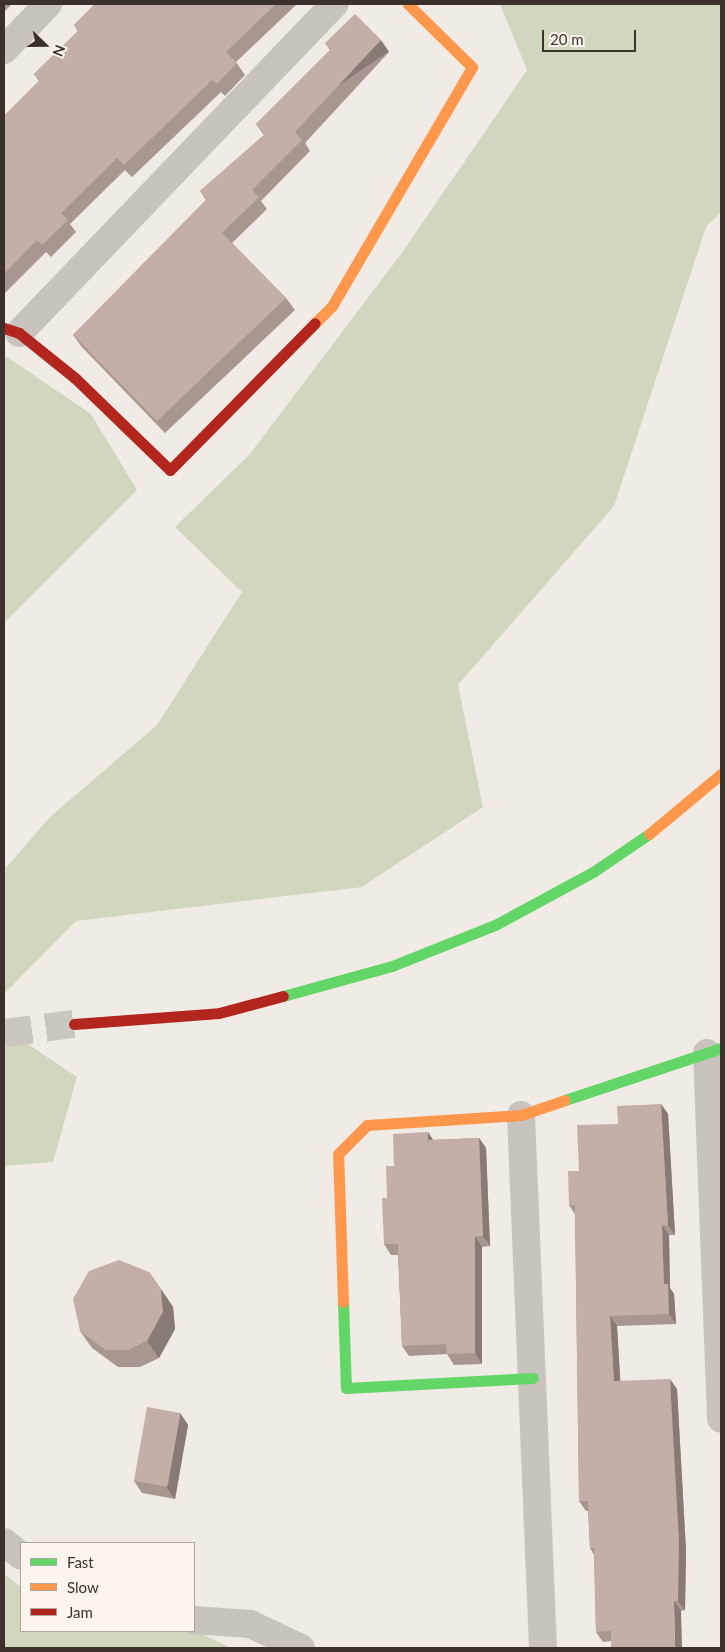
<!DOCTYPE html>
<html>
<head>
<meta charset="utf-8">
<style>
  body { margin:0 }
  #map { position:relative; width:725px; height:1652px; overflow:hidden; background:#f0ebe5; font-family:Lato,sans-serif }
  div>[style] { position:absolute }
  .green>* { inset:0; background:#d1d6bf }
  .secondary-tunnel>* { height:28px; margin-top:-14px; transform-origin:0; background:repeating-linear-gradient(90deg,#ccc6c0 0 28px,transparent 0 42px) }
  .street>* { height:28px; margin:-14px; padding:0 14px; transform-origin:14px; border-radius:14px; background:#c9c3be }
  .fast>* { height:11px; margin:-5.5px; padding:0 5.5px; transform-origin:5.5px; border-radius:5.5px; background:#63d668 }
  .slow>* { height:11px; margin:-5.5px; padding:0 5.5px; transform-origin:5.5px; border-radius:5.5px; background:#ff974d }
  .jam>* { height:11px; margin:-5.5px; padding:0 5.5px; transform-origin:5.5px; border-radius:5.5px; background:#b3261e }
  .wall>* { inset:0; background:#a89690 }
  .shaded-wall>* { inset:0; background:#887a75; transform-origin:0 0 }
  .building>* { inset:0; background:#c3afa7; transform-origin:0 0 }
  span { translate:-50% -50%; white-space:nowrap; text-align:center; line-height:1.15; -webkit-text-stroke:4.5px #fbf5ee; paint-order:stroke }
  .frame { position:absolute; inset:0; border:5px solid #3b302b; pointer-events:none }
  .legend { position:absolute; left:20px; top:1542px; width:175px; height:90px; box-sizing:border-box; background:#fbf5ee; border:1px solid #aea6a0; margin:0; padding:6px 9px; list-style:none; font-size:15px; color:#3b302b }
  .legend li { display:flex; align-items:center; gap:10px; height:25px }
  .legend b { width:25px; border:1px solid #aea6a0 }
  .north { position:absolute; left:20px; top:20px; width:50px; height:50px; -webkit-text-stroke:4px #fbf5ee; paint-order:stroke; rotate:112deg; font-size:14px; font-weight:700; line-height:20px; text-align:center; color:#3b302b }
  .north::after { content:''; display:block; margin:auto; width:18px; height:22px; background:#3b302b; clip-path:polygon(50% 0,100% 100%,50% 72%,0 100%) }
  .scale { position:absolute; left:542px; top:30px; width:94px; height:22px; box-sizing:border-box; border:2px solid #3b302b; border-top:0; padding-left:6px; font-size:15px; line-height:18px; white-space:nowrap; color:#3b302b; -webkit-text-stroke:4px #fbf5ee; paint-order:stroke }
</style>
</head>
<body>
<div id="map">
  <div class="green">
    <i style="clip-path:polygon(500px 4px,721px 4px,721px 212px,706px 227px,614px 506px,458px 685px,483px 807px,362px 887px,76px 921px,4px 994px,4px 870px,50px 817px,157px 725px,242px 592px,175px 527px,250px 454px,404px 250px,527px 70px)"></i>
    <i style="clip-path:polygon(4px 355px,91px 414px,137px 490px,4px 623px)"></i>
    <i style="clip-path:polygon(4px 1028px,77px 1077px,53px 1162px,4px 1166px)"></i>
    <i style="clip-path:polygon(4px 1574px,21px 1587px,21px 1631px,180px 1631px,200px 1633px,231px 1648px,4px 1648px)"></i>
  </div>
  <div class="secondary-tunnel">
    <i style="left:4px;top:1033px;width:71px;rotate:-7.3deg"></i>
  </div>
  <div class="street">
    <i style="left:4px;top:50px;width:64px;rotate:-46.3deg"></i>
    <i style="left:19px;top:333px;width:456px;rotate:-46.2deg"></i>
    <i style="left:707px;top:1053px;width:366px;rotate:87.8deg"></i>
    <i style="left:521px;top:1115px;width:533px;rotate:87.64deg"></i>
    <i style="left:4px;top:1542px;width:22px;rotate:39deg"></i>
    <i style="left:194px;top:1620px;width:56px;rotate:4.1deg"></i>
    <i style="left:250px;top:1624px;width:56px;rotate:25.2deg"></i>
  </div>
  <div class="fast">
    <i style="left:283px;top:996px;width:113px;rotate:-15.4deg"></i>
    <i style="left:392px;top:966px;width:111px;rotate:-21.7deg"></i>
    <i style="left:495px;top:925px;width:111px;rotate:-28.4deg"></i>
    <i style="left:593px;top:872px;width:68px;rotate:-34.2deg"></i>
    <i style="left:565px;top:1100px;width:164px;rotate:-18.4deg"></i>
    <i style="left:343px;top:1302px;width:86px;rotate:88deg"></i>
    <i style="left:346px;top:1388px;width:187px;rotate:-3.1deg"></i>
  </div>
  <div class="slow">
    <i style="left:315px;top:323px;width:24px;rotate:-45deg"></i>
    <i style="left:332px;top:306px;width:277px;rotate:-59.6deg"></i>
    <i style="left:472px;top:67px;width:90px;rotate:-135.5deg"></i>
    <i style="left:649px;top:834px;width:94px;rotate:-39.8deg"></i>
    <i style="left:343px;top:1302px;width:148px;rotate:-91.9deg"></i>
    <i style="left:338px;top:1154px;width:41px;rotate:-45deg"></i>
    <i style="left:367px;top:1125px;width:154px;rotate:-3.7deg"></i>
    <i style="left:521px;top:1115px;width:46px;rotate:-18.8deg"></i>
  </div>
  <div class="jam">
    <i style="left:4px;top:328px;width:16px;rotate:18deg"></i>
    <i style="left:19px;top:333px;width:72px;rotate:38.8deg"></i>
    <i style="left:75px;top:378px;width:132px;rotate:44.1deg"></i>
    <i style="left:170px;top:470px;width:206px;rotate:-45.4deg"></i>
    <i style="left:74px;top:1024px;width:145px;rotate:-4.3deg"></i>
    <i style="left:219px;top:1013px;width:66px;rotate:-14.9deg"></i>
  </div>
  <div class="wall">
    <i style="clip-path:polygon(4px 4px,12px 4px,4px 12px)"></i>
    <i style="clip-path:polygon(95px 4px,297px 4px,236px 62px,245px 75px,225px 96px,221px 92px,132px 177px,125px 170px,70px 224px,76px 232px,51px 257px,46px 252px,4px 294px,4px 116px,39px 81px,34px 74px,78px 31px,74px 25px)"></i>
    <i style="clip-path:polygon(325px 43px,389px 52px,305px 143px,310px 151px,261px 201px,267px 209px,232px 243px,286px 298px,295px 310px,165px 433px,81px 346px,73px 335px,206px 200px,200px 191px,264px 135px,256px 124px,330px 50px)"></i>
    <i style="clip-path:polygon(661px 1104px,668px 1114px,675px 1235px,669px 1235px,670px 1288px,674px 1294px,676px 1324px,617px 1326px,620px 1381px,677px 1389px,686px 1551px,685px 1610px,681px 1611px,611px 1641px,603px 1642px,596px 1632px,594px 1555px,590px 1548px,588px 1511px,586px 1511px,579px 1501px,575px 1214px,569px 1205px,579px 1171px)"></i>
    <i style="clip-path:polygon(428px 1132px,433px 1140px,479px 1138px,486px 1148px,490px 1246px,482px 1247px,482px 1364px,454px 1365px,447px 1354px,409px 1356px,402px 1346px,398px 1255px,391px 1255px,384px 1244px,387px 1198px,394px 1166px)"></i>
    <i style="clip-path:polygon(161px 1289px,173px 1307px,175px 1329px,159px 1358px,140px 1367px,118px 1367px,92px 1348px,80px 1331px)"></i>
    <i style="clip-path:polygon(180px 1413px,188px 1425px,175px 1499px,142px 1493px,134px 1481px)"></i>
  </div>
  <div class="shaded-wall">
    <i style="left:381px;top:40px;width:14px;height:126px;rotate:56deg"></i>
    <i style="clip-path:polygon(661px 1104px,668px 1114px,675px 1235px,668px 1225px)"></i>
    <i style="clip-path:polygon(428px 1132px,435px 1143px,428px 1140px)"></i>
    <i style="clip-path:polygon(479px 1138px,486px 1148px,490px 1246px,483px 1236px)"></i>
    <i style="clip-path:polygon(662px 1225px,669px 1235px,670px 1288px,674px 1294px,676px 1324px,669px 1314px,664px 1284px)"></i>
    <i style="clip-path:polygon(475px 1236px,482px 1247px,482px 1364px,475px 1353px)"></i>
    <i style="clip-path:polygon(149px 1272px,173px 1307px,175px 1329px,159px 1358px,147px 1341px)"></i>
    <i style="clip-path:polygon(610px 1316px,617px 1326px,621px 1391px,614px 1381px)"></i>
    <i style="clip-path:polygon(670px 1379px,677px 1389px,686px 1551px,685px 1610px,678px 1601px)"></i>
    <i style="clip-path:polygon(180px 1413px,188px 1425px,175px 1499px,166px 1487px)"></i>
    <i style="clip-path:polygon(674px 1601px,681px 1611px,682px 1648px,675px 1648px)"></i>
  </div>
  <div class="building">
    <i style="clip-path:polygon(95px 4px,276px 4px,226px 52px,237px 63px,217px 84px,212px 80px,124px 165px,117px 158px,61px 213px,68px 220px,42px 245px,37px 240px,4px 274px,4px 116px,40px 80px,34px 74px,79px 30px,74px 25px)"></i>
    <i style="clip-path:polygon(355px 14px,381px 40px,295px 132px,302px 140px,252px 190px,259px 197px,222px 233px,286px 298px,157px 421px,73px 335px,207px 199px,200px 191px,265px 134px,256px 124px,331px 49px,325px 43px)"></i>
    <i style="clip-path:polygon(661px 1104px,668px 1225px,662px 1225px,664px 1284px,668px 1284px,669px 1314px,610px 1316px,614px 1381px,670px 1379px,679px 1541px,678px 1601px,674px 1601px,675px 1648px,611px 1648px,611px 1631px,596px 1632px,594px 1548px,590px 1548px,588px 1501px,579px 1501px,575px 1205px,569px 1205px,568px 1171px,579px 1171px,577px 1125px,618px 1124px,617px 1106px)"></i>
    <i style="clip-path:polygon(428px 1132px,428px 1140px,479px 1138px,483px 1236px,475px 1236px,475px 1353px,447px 1354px,446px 1344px,402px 1346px,398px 1244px,384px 1244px,382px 1198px,387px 1198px,386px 1166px,394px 1166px,393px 1134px)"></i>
    <i style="clip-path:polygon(119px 1260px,149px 1272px,161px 1290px,163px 1312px,147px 1341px,128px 1350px,106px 1350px,80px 1331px,73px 1299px,89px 1271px)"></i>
    <i style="left:147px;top:1407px;width:34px;height:75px;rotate:10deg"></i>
  </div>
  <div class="frame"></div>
  <ul class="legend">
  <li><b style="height:6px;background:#63d668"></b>Fast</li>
  <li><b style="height:6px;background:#ff974d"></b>Slow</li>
  <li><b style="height:6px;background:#b3261e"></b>Jam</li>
  </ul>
  <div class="north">N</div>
  <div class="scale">20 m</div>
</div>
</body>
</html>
